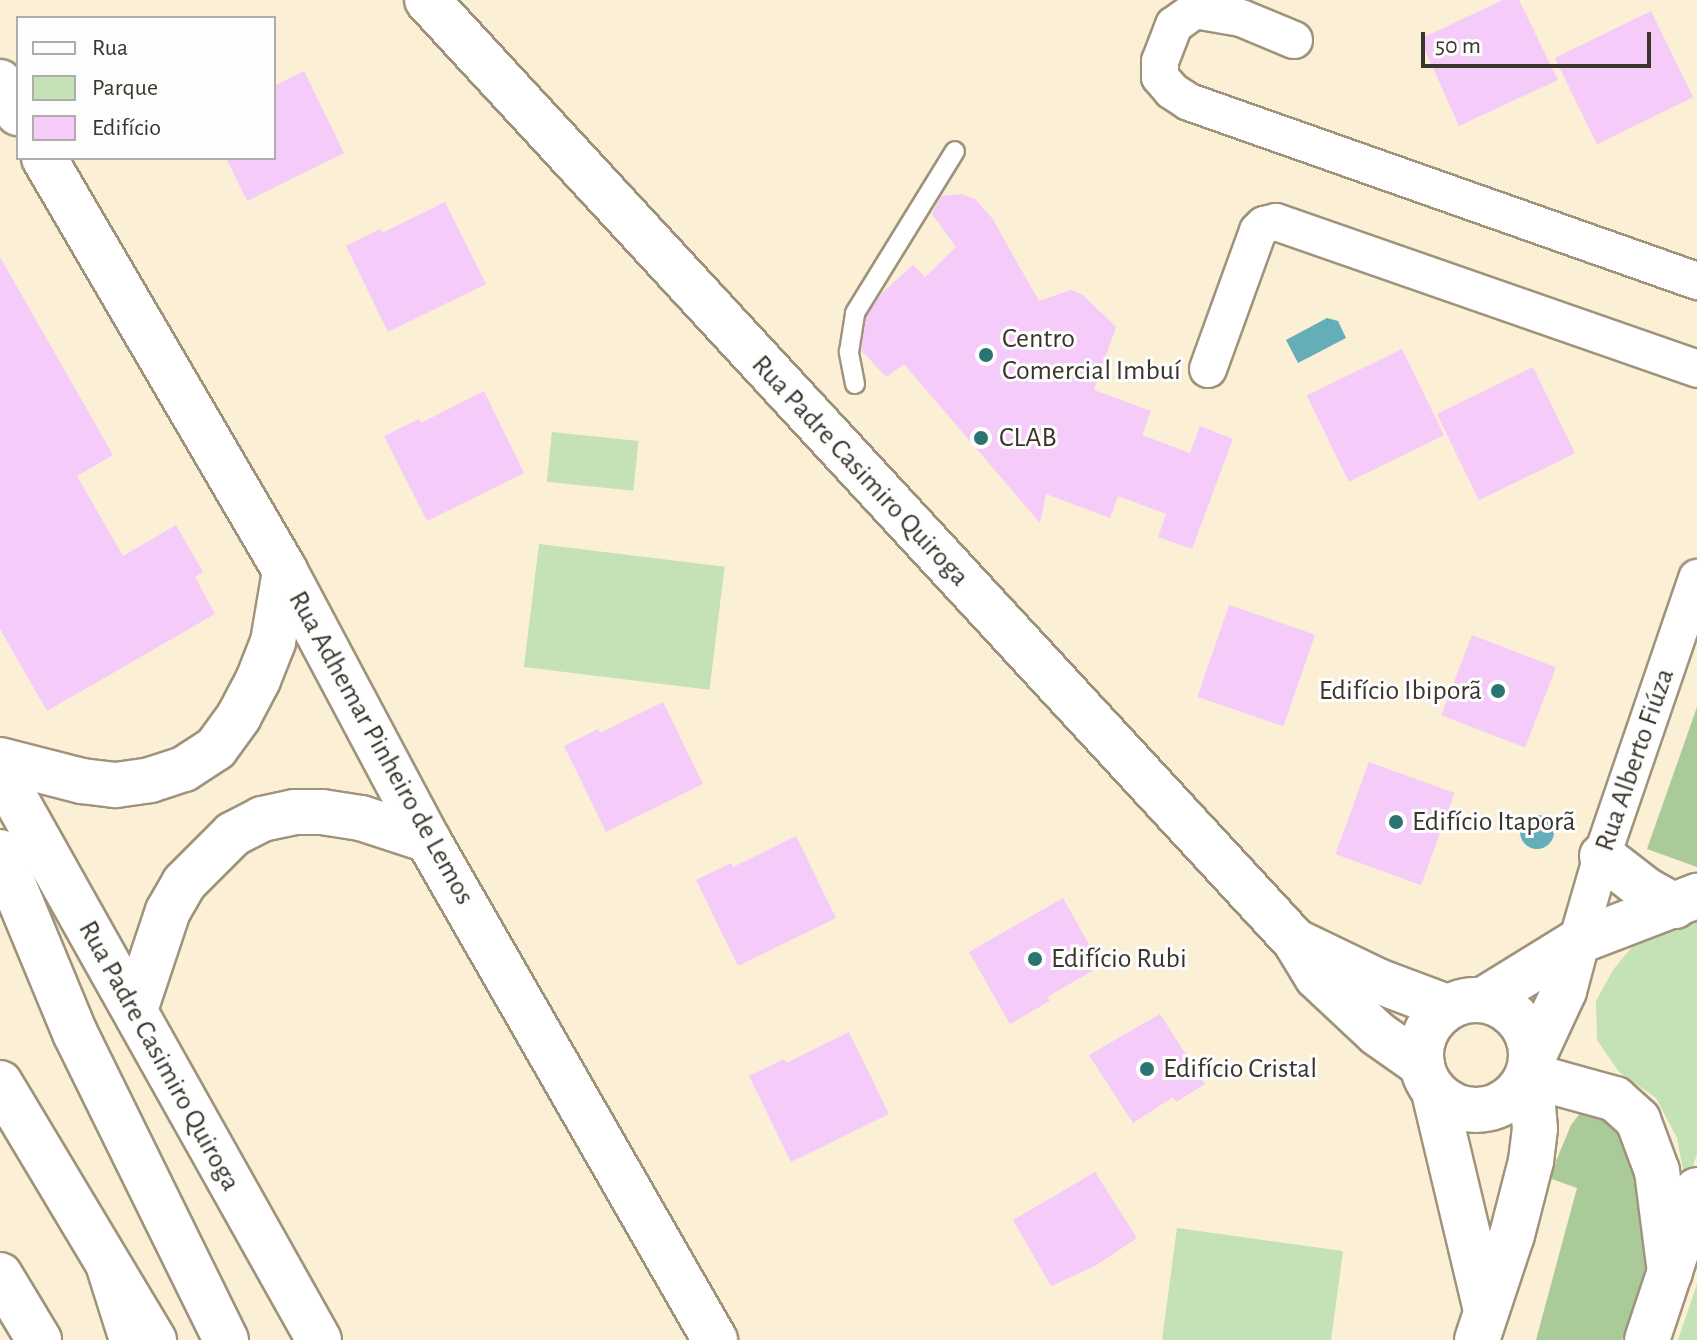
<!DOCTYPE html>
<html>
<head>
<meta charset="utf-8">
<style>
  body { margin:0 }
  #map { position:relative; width:1697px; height:1340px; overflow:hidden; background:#fbefd6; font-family:"Alegreya Sans",sans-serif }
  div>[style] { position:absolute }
  .green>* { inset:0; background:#c4e2b5; transform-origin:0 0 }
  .forest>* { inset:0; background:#aaca99 }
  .water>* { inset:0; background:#64aeba }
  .round { border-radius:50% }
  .building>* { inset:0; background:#f5cbf9; transform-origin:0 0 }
  .roads { filter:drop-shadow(2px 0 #9f937c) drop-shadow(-2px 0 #9f937c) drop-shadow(0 2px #9f937c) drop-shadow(0 -2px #9f937c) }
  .service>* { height:18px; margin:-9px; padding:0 9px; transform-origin:9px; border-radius:9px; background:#fff }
  .minor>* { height:36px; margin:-18px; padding:0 18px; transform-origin:18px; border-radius:18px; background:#fff }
  .tertiary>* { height:44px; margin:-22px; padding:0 22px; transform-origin:22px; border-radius:22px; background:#fff }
  .tertiary>.ring { margin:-22px; padding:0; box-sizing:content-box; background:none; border:44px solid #fff; border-radius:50% }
  .secondary>* { height:44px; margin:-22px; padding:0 22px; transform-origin:22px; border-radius:22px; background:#fff }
  .trunk>* { height:44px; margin:-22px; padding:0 22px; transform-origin:22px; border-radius:22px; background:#fff }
  .dots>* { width:22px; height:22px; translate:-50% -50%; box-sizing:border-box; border:4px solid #fdfdfd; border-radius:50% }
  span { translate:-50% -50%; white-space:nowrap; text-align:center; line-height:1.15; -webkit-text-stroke:6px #fdfdfd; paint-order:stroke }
  .poi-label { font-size:28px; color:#3a352c }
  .left { translate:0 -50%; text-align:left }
  .right { translate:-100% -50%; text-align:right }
  .street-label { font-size:28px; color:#3a352c }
  .legend { position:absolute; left:16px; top:16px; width:260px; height:144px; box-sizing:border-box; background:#fdfdfd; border:2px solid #afada9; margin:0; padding:10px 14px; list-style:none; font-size:24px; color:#3a352c }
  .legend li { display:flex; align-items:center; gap:16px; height:40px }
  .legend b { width:40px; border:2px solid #afada9 }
  .scale { position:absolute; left:1421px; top:32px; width:230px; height:36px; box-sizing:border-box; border:4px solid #3a352c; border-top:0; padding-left:10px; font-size:24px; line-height:28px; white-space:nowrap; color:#3a352c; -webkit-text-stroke:6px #fdfdfd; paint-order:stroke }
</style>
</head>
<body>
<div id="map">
  <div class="green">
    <i style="left:552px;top:432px;width:87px;height:50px;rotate:6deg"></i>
    <i style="left:539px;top:544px;width:187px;height:124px;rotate:7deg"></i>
    <i style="clip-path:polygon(1697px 917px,1697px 1154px,1686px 1186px,1677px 1138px,1656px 1098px,1619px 1072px,1597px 1040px,1596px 1001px,1613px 970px,1632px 947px,1665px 925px)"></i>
    <i style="clip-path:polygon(1177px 1228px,1343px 1251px,1331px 1340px,1162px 1340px)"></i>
    <i style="clip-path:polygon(1697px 1284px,1697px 1340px,1678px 1340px)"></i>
  </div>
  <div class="forest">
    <i style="clip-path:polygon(1697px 707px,1697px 867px,1647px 849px)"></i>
    <i style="clip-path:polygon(1581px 1112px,1629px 1120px,1657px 1232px,1622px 1340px,1536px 1340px,1577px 1188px,1549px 1178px,1571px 1125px)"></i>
  </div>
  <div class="water">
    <i style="clip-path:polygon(1327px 318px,1338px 321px,1346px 338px,1298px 363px,1286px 340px)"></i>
    <i class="round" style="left:1520px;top:815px;width:34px;height:34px"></i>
  </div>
  <div class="building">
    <i style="clip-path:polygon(1503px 0,1519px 0,1558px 80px,1459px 126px,1420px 39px)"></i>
    <i style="left:1651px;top:11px;width:96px;height:107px;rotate:64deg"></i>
    <i style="clip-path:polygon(304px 71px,344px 153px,247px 201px,226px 158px,274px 158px,274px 86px)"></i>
    <i style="clip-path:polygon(961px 194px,975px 199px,992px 218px,1039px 301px,1071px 290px,1083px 295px,1116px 327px,1094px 390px,1151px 411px,1142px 435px,1190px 453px,1200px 426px,1233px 439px,1192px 549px,1158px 537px,1166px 514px,1118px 496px,1110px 518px,1046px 494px,1040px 523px,904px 364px,886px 377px,861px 350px,866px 317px,882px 293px,913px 265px,925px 277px,956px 247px,932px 214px,941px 196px)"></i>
    <i style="clip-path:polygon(445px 202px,486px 284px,388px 332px,346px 246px,380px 229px,382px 233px)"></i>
    <i style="clip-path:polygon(0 257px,113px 455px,77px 476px,123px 556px,176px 525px,203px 572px,195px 577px,215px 614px,47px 711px,0 629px)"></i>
    <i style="left:1402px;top:349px;width:96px;height:106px;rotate:64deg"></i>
    <i style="left:1533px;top:367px;width:96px;height:107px;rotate:64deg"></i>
    <i style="clip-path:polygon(484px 391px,524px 473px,427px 521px,384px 436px,419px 419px,421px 423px)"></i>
    <i style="left:1229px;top:605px;width:91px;height:97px;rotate:19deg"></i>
    <i style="left:1472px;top:635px;width:90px;height:86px;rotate:21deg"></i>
    <i style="clip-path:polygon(663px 702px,703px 784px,606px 832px,564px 746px,598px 729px,600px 733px)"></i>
    <i style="left:1369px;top:762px;width:91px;height:98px;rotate:20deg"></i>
    <i style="clip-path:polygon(796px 836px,836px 918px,738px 966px,696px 880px,731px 863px,733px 867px)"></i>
    <i style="clip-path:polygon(1063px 898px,1101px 966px,1047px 997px,1050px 1001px,1010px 1024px,969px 952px)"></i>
    <i style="clip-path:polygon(1160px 1014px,1205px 1084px,1176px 1102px,1173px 1097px,1133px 1123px,1089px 1055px)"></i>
    <i style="clip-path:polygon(849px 1032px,889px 1114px,791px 1162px,749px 1076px,784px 1059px,786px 1063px)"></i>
    <i style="clip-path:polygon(1095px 1172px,1137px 1238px,1095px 1266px,1051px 1286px,1013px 1220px)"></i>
  </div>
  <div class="roads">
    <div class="service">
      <i style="left:855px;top:384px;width:33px;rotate:-101deg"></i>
      <i style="left:849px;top:352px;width:39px;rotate:-81deg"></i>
      <i style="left:855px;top:313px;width:190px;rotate:-58.3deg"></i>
    </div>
    <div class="minor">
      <i style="left:1294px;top:40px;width:57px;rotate:-157.5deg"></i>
      <i style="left:1241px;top:18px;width:47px;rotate:-170.1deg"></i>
      <i style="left:1195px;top:10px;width:26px;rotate:144deg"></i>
      <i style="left:1174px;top:25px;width:39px;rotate:111deg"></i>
      <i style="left:1160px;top:61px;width:16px;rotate:90deg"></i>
      <i style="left:1160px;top:77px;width:18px;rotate:49deg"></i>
      <i style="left:1172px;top:91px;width:20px;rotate:33deg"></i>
      <i style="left:1189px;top:102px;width:539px;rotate:19.41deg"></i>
      <i style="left:1208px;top:369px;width:147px;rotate:-70.1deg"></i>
      <i style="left:1258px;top:231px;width:8px;rotate:-45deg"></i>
      <i style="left:1264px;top:225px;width:12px;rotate:-14deg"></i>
      <i style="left:1276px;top:222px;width:446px;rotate:19.2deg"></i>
      <i style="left:1577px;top:942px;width:90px;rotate:-73.8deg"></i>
      <i style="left:1602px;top:856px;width:294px;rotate:-71.1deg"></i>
    </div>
    <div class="tertiary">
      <i style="left:427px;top:0;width:1280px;rotate:47.31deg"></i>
      <i style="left:1295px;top:941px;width:42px;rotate:58.6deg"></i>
      <i style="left:1317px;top:977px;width:83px;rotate:43.1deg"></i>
      <i style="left:1378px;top:1034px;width:54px;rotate:35.2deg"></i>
      <i style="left:0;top:82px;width:36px;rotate:60deg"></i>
      <i style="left:44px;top:158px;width:478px;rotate:59.7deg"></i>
      <i style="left:285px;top:571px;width:305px;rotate:62deg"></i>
      <i style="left:428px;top:840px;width:577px;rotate:60.14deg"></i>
      <i style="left:0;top:760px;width:85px;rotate:14.4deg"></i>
      <i style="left:82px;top:781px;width:34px;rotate:7deg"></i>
      <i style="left:116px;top:785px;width:34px;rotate:-8deg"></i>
      <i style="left:150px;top:780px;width:36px;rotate:-18deg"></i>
      <i style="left:184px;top:769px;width:38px;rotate:-33deg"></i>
      <i style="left:216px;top:748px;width:39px;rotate:-54deg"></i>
      <i style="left:239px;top:716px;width:41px;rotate:-62.2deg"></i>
      <i style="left:258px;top:680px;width:41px;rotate:-68.5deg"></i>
      <i style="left:273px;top:642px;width:72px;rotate:-80.4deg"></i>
      <i style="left:0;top:771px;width:652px;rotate:60.72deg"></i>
      <i style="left:1297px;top:942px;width:90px;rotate:25.7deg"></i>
      <i style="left:1378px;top:981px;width:74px;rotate:20.6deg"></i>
      <i class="ring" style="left:1421px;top:1000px;width:66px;height:66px"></i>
      <i style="left:1483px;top:1000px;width:110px;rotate:-31.7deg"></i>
      <i style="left:135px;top:1010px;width:104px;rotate:-71.6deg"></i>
      <i style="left:168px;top:911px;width:32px;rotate:-60deg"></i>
      <i style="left:184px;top:883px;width:69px;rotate:-45deg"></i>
      <i style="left:233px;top:834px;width:33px;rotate:-27deg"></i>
      <i style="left:262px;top:819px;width:33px;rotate:-12deg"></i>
      <i style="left:294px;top:812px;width:28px"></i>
      <i style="left:322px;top:812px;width:39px;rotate:9deg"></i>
      <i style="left:361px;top:818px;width:71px;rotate:18.2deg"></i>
      <i style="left:1531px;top:1062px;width:78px;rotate:-65.1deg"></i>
      <i style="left:1564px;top:991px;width:51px;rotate:-75.1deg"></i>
      <i style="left:1434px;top:1092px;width:225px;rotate:76.6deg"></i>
      <i style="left:1477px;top:1340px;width:111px;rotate:-71.6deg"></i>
      <i style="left:1512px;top:1235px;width:76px;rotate:-75.6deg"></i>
      <i style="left:1531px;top:1161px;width:32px;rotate:-83deg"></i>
      <i style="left:1535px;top:1129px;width:24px;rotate:-95deg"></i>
      <i style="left:1533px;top:1105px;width:23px;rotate:-110deg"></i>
    </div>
    <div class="secondary">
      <i style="left:0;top:852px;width:196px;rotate:67.5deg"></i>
      <i style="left:75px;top:1033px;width:342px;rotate:63.8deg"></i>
      <i style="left:1602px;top:856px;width:56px;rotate:37.7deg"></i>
      <i style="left:1646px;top:890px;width:33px;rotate:29deg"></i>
      <i style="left:1577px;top:942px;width:129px;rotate:-21deg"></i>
      <i style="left:1528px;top:1075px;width:90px;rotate:15.4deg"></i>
      <i style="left:1615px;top:1099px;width:31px;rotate:42deg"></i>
      <i style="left:1638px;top:1120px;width:54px;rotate:69.6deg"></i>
      <i style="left:1657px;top:1171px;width:102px;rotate:82.7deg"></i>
      <i style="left:0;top:1083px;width:300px;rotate:59.1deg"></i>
      <i style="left:1647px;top:1340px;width:158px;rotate:-71.6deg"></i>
    </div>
    <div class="trunk">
      <i style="left:109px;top:1267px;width:77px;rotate:72.5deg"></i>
      <i style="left:0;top:1275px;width:76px;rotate:59deg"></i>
    </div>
  </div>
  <div class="dots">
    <i style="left:986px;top:355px;background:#2a7472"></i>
    <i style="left:981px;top:438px;background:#2a7472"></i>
    <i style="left:1498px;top:691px;background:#2a7472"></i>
    <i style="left:1396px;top:822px;background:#2a7472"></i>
    <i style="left:1035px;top:959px;background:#2a7472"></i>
    <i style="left:1147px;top:1069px;background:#2a7472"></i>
  </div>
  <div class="poi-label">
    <span class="left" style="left:1002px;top:355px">Centro<br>Comercial Imbuí</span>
    <span class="left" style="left:999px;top:438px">CLAB</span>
    <span class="right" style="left:1482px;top:691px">Edifício Ibiporã</span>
    <span class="left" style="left:1412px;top:822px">Edifício Itaporã</span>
    <span class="left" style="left:1051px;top:959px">Edifício Rubi</span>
    <span class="left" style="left:1163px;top:1069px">Edifício Cristal</span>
  </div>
  <div class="street-label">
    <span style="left:860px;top:471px;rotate:47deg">Rua Padre Casimiro Quiroga</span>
    <span style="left:381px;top:748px;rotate:61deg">Rua Adhemar Pinheiro de Lemos</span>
    <span style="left:1635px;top:760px;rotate:-71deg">Rua Alberto Fiúza</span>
    <span style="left:159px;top:1056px;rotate:61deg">Rua Padre Casimiro Quiroga</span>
  </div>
  <ul class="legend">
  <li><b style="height:10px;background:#fff"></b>Rua</li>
  <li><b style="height:22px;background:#c4e2b5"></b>Parque</li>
  <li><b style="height:22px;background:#f5cbf9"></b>Edifício</li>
  </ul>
  <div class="scale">50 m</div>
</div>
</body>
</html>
